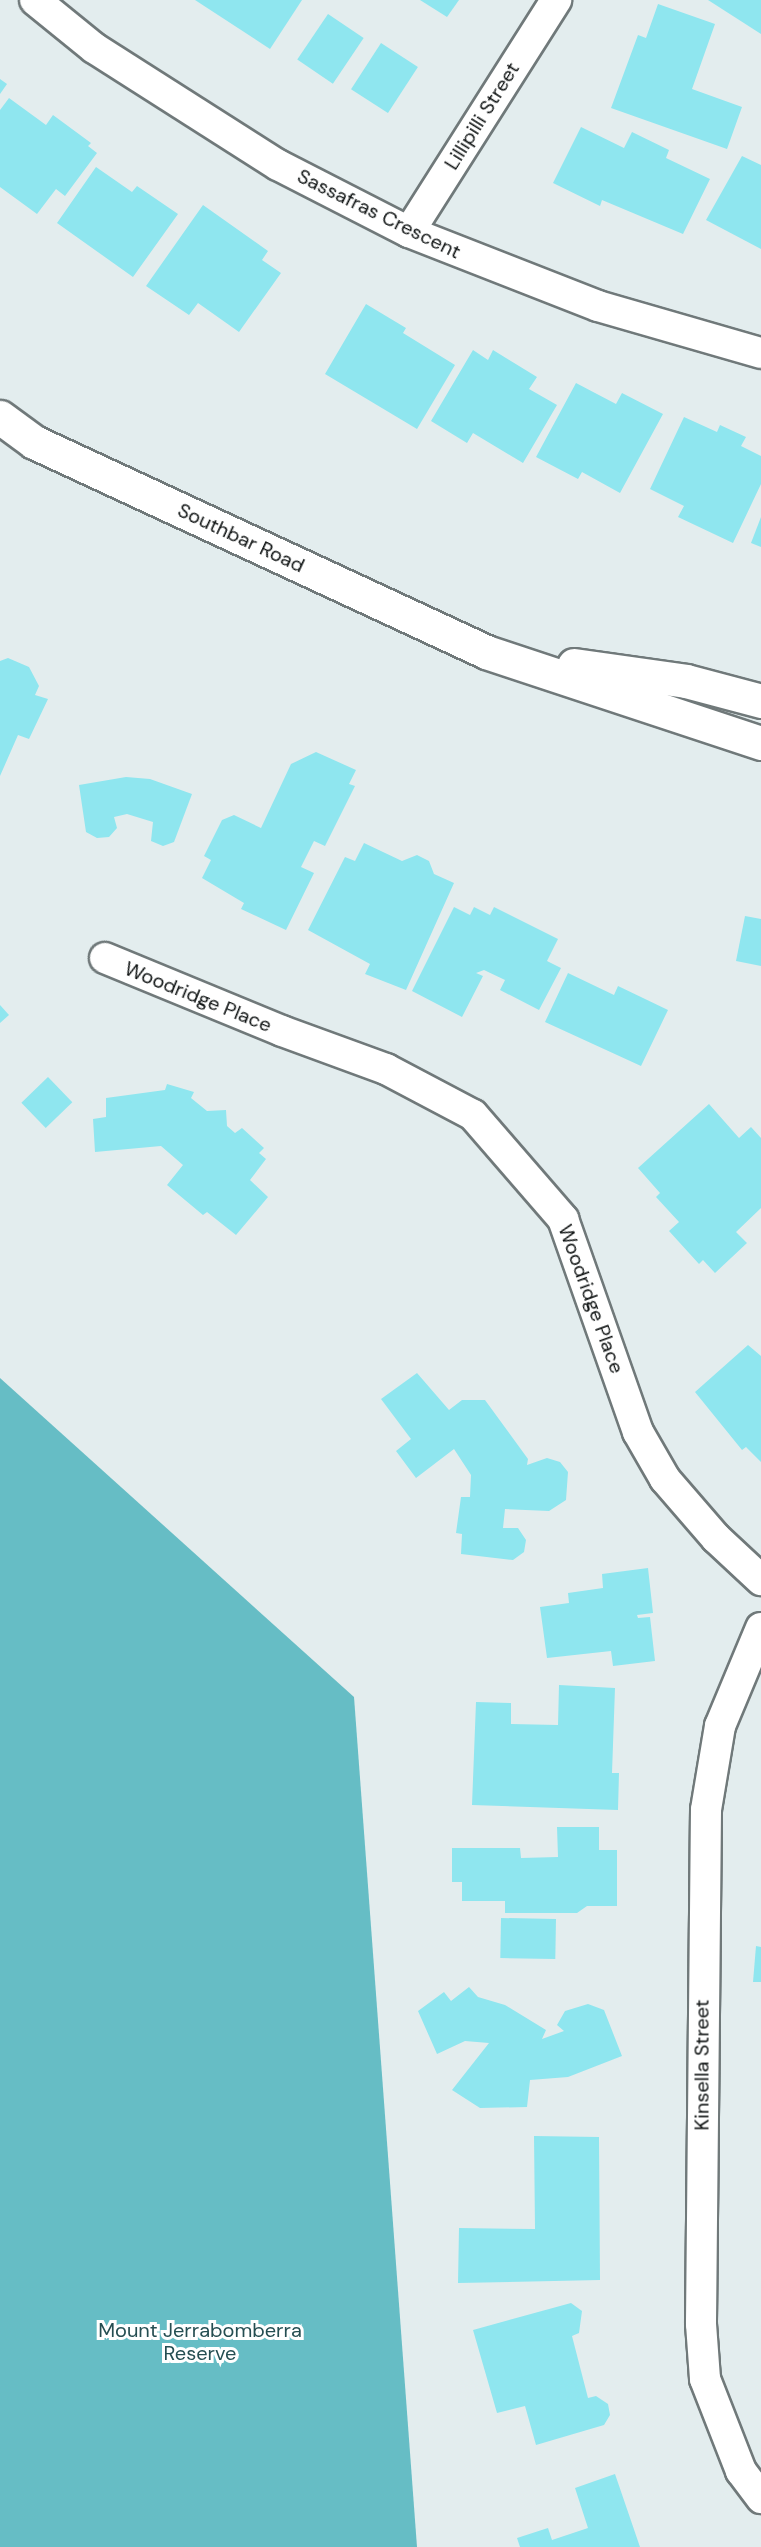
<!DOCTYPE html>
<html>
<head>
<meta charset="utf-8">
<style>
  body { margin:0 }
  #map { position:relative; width:761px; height:2547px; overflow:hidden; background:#e3edee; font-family:"DM Sans",sans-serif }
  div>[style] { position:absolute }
  .forest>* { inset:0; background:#66bdc5 }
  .building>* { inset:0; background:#8fe6ef; transform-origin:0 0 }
  .roads { filter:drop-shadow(2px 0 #70797a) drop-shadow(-2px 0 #70797a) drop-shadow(0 2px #70797a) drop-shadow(0 -2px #70797a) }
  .street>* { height:30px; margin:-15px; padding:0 15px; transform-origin:15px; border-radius:15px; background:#fff }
  .secondary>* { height:33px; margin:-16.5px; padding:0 16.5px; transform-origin:16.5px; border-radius:16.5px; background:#fff }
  span { translate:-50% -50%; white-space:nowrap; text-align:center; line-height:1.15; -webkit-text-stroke:6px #fff; paint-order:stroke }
  .street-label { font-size:20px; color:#101414 }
  .park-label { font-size:20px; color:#254e52 }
</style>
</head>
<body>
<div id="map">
  <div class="forest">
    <i style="clip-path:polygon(0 1378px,354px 1697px,417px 2547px,0 2547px)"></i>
  </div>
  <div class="building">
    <i style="clip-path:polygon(195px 0,302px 0,270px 49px)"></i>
    <i style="clip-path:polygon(420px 0,459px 0,447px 17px)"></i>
    <i style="clip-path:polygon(708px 0,761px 0,761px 34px)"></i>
    <i style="clip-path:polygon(658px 4px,715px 24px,692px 89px,742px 107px,727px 149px,611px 108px,638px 35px,646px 38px)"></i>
    <i style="left:328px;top:14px;width:43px;height:55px;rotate:34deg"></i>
    <i style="left:381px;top:43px;width:44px;height:55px;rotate:33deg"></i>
    <i style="clip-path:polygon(0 79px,7px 84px,0 94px)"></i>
    <i style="clip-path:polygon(9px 98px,46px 125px,53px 115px,91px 143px,88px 146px,97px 153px,65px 196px,56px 189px,37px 214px,0 187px,0 110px)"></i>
    <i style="clip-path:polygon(581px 127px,624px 148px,632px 132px,669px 150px,666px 158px,710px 179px,683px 234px,602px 200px,600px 206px,553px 183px)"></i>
    <i style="clip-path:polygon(742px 156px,761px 165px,761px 249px,706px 220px)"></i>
    <i style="clip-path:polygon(96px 167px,132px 192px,137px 186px,178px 214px,133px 277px,57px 223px)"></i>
    <i style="clip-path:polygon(203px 205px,268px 251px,262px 260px,281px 273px,239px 332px,198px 303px,189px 315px,146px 286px)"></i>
    <i style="clip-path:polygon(366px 304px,406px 328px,403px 333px,455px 365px,417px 429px,325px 374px)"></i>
    <i style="clip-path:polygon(473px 350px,488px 360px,493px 350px,537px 377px,529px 389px,557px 405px,523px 463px,473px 433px,467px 443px,431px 421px)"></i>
    <i style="clip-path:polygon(576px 383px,616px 404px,622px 393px,663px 414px,620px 493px,582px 472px,578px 479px,536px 457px)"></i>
    <i style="clip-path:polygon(684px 417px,717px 432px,720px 425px,746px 437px,741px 446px,761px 456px,761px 484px,733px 543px,678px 517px,684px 506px,650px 489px)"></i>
    <i style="clip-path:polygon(761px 517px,761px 547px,751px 543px)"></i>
    <i style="clip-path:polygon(8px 658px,29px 667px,39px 686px,35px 695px,48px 699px,29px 739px,18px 735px,0 776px,0 661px)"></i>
    <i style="clip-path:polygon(316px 752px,356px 770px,349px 784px,355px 786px,325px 846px,314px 841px,301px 867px,314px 873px,286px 930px,241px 909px,244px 903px,202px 878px,211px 860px,204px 856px,222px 820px,234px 815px,261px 828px,291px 764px)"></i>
    <i style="clip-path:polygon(126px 777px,150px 779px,192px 794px,174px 842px,163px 846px,151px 841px,153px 822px,127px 814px,114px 817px,117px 828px,109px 837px,97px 838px,86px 832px,79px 785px)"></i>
    <i style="clip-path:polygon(364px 843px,402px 861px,417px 855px,429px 861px,434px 874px,454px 883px,406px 990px,365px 974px,370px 964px,308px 930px,345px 857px,355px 861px)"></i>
    <i style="clip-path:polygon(454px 907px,470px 915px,474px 907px,490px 915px,494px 907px,558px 939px,547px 961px,561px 968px,539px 1010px,500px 990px,505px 980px,484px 970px,476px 973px,483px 976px,462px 1017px,412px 991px)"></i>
    <i style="clip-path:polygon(745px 916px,761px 919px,761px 966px,736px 961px)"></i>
    <i style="clip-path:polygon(568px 973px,614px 995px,618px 986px,668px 1010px,641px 1066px,545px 1022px)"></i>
    <i style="clip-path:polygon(0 1005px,9px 1015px,0 1023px)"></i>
    <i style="left:48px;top:1077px;width:35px;height:37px;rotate:46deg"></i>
    <i style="clip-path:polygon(167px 1084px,194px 1092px,191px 1098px,207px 1111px,226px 1110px,227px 1126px,235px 1133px,242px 1128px,264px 1148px,259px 1153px,266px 1159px,250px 1180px,268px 1197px,236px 1235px,207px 1212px,203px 1215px,167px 1185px,183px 1165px,161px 1146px,95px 1152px,93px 1119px,106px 1117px,106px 1098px,165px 1090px)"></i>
    <i style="clip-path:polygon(709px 1104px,739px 1138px,751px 1127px,761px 1138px,761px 1208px,736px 1232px,747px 1243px,715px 1273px,703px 1260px,699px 1264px,669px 1231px,679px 1222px,656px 1197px,660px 1193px,638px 1168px)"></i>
    <i style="clip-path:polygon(748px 1345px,761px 1356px,761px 1462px,746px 1447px,742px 1450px,695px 1392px)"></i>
    <i style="clip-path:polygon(417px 1373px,449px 1410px,462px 1400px,485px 1400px,528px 1459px,527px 1465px,547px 1458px,560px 1462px,568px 1472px,566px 1500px,549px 1511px,505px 1509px,503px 1528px,518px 1528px,526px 1540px,524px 1552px,513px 1560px,461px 1554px,462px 1534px,456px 1533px,461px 1497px,470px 1497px,471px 1475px,454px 1449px,416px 1478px,396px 1451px,411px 1439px,381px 1399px)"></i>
    <i style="clip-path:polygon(648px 1568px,653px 1613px,637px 1615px,638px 1618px,650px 1617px,655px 1661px,613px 1666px,611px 1651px,547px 1658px,540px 1607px,569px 1603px,568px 1593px,603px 1588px,602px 1574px)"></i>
    <i style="clip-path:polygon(559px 1685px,615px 1688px,612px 1773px,619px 1773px,618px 1810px,472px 1805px,476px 1702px,511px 1703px,511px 1724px,558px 1725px)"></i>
    <i style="clip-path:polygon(557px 1827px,599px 1827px,599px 1850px,617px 1850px,617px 1906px,587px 1906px,577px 1913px,505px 1913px,505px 1901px,462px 1901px,462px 1882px,452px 1882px,452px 1848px,520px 1848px,521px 1858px,558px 1857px)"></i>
    <i style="left:501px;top:1918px;width:55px;height:40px;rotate:1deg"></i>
    <i style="clip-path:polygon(756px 1946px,761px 1947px,761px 1982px,753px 1982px)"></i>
    <i style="clip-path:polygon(469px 1987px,478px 1997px,505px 2005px,546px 2030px,542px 2039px,564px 2031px,557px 2025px,565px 2011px,588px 2004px,604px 2010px,622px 2056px,568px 2077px,530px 2080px,527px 2107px,480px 2108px,452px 2090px,489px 2043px,465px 2041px,437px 2054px,418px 2011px,444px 1992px,451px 2001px)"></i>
    <i style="clip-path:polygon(534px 2136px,599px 2137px,600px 2280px,458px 2283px,459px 2228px,535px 2229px)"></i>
    <i style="clip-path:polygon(571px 2303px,582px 2311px,579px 2333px,572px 2336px,588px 2398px,596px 2396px,608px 2404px,610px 2415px,604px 2425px,536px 2445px,525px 2406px,497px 2413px,473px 2330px)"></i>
    <i style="clip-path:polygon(615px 2474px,640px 2547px,520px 2547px,517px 2538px,548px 2528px,552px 2540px,588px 2528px,575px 2488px)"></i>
  </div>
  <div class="roads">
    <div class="street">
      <i style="left:35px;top:0;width:76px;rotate:39.1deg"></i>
      <i style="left:94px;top:48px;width:218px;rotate:32.5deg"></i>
      <i style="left:278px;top:165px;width:147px;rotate:27.1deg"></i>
      <i style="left:409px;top:232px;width:203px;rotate:21.4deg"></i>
      <i style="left:598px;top:306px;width:170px;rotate:16.1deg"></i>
      <i style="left:409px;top:232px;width:275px;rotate:-57.6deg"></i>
      <i style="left:105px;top:958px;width:191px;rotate:22.4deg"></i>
      <i style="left:282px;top:1031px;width:111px;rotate:20.1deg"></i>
      <i style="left:386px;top:1069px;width:98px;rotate:27.9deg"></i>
      <i style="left:473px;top:1115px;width:138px;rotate:49.1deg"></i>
      <i style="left:563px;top:1219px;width:226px;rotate:70.6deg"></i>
      <i style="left:638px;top:1432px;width:54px;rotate:60.1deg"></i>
      <i style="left:665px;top:1479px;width:78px;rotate:49.2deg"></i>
      <i style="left:716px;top:1538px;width:62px;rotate:43deg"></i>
      <i style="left:761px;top:1628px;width:106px;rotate:112.7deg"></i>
      <i style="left:720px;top:1726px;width:85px;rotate:99.5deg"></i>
      <i style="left:706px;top:1810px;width:514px;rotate:90.56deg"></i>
      <i style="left:701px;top:2324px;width:55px;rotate:85.8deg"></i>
      <i style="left:705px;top:2379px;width:99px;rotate:68.6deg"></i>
      <i style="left:741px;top:2471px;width:34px;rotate:53deg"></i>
    </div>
    <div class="secondary">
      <i style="left:0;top:417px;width:42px;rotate:36.3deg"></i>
      <i style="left:34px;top:442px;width:498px;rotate:24.9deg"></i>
      <i style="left:486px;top:652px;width:290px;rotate:18.3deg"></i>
      <i style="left:574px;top:665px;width:113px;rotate:8.1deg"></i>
      <i style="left:686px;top:681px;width:78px;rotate:14.9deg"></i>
    </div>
  </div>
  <div class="street-label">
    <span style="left:482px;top:116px;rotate:-58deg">Lillipilli Street</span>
    <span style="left:379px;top:214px;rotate:26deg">Sassafras Crescent</span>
    <span style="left:241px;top:538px;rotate:25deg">Southbar Road</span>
    <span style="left:198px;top:997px;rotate:22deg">Woodridge Place</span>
    <span style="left:591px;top:1299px;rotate:70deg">Woodridge Place</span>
    <span style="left:702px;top:2065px;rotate:-90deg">Kinsella Street</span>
  </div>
  <div class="park-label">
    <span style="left:200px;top:2342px">Mount Jerrabomberra<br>Reserve</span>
  </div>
</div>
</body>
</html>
